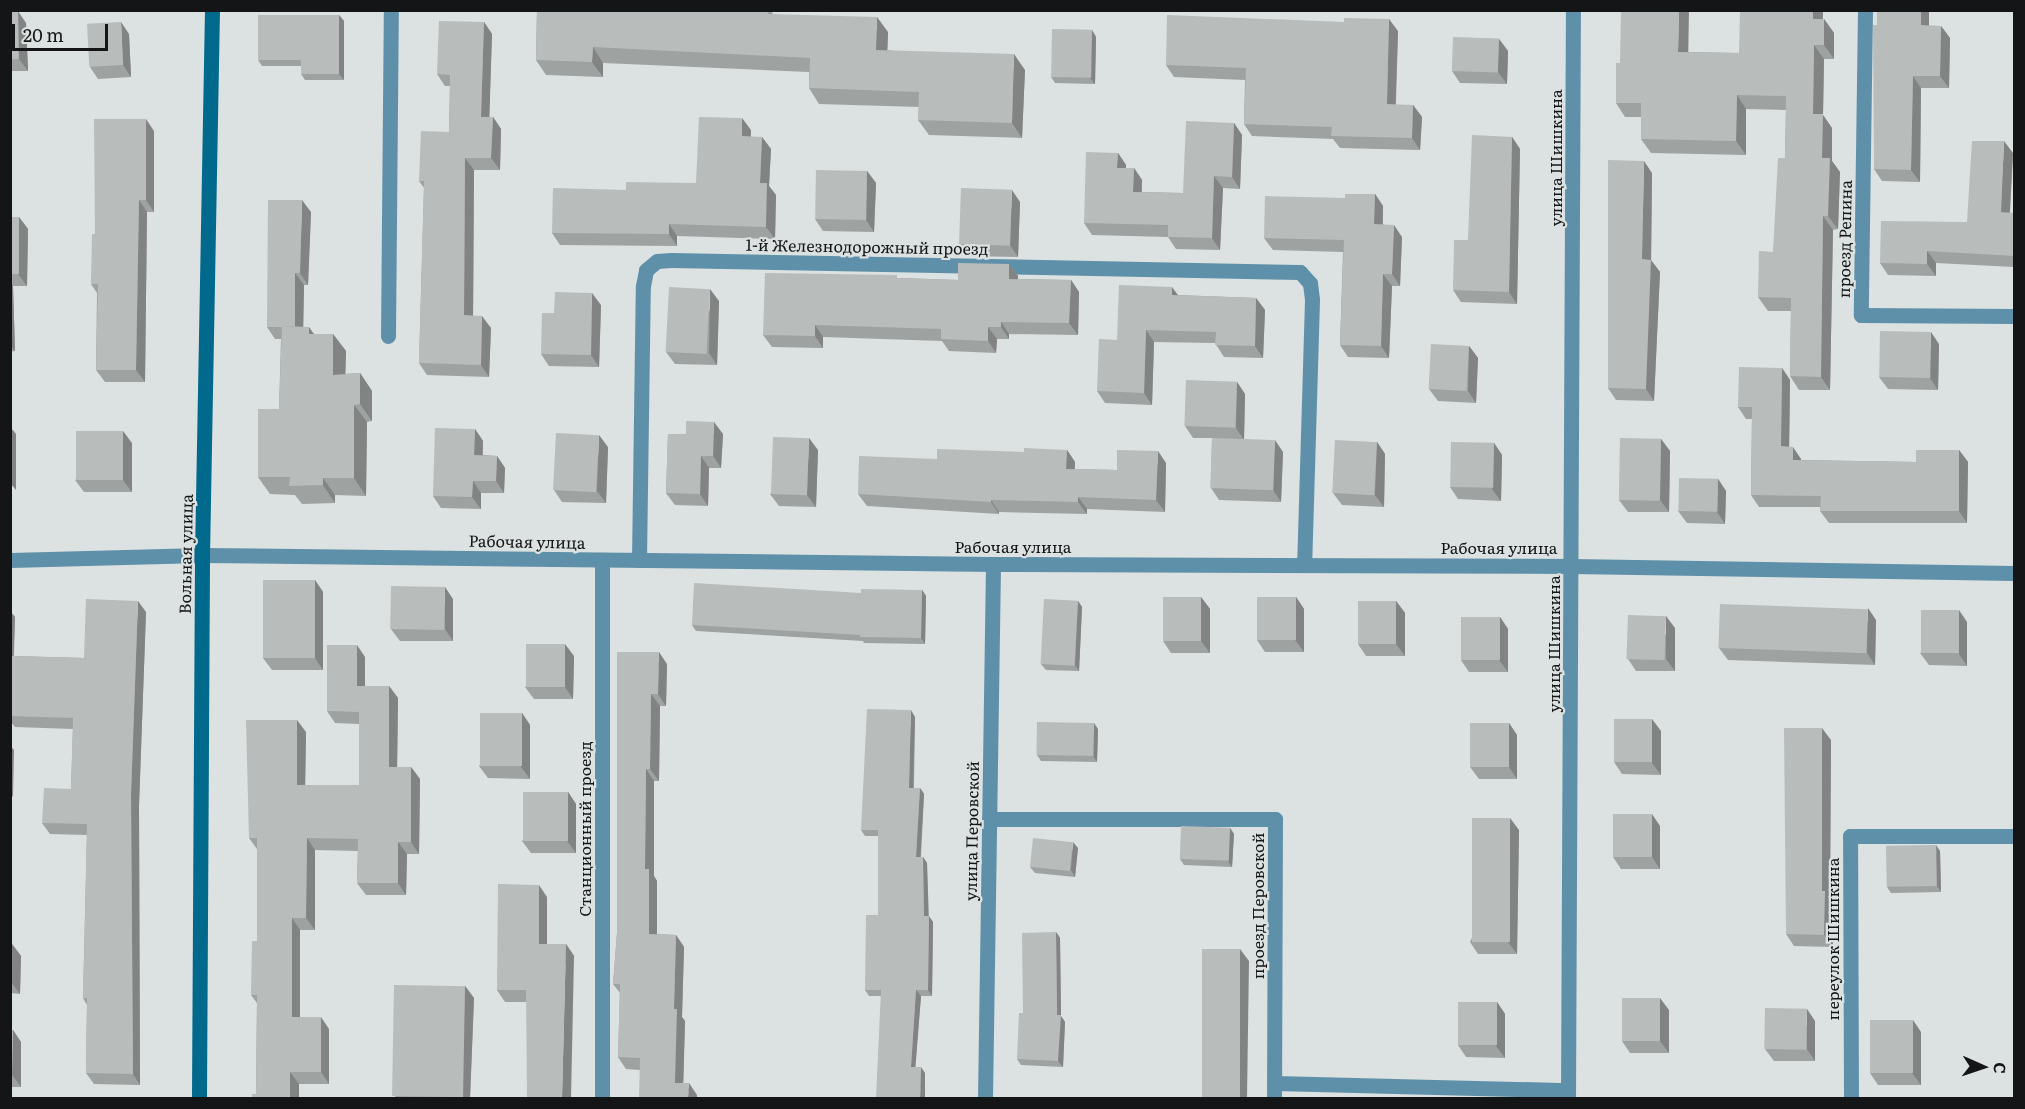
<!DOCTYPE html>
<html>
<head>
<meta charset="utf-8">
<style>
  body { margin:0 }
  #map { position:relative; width:2025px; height:1109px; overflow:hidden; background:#dce1e1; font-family:Literata,serif }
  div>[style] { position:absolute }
  .lane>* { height:15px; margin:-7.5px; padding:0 7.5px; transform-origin:7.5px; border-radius:7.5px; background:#5f90a9 }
  .street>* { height:15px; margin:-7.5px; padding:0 7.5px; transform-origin:7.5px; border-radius:7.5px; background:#5f90a9 }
  .secondary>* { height:15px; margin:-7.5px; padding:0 7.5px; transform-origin:7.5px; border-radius:7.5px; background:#00698c }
  .wall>* { inset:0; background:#9ea2a1; transform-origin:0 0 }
  .shaded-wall>* { inset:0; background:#818483 }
  .building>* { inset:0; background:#b8bcbb; transform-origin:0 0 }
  span { translate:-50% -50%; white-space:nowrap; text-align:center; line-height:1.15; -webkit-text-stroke:4.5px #dce1e1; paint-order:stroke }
  .street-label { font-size:16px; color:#141516 }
  .frame { position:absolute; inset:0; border:12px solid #141516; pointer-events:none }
  .north { position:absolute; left:1953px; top:1037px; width:60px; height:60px; -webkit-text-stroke:4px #dce1e1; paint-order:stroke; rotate:93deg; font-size:16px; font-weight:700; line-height:24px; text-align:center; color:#141516 }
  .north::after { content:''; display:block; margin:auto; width:21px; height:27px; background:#141516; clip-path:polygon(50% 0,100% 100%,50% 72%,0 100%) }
  .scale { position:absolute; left:12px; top:24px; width:96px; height:27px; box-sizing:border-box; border:3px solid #141516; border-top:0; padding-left:8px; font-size:18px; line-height:21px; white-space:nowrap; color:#141516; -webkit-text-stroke:4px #dce1e1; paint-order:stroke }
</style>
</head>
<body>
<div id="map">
  <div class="lane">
    <i style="left:388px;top:336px;width:326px;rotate:-89.5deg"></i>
    <i style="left:1274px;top:1083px;width:294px;rotate:1.4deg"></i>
  </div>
  <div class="street">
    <i style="left:1865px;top:10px;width:305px;rotate:90.8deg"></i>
    <i style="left:1861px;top:315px;width:153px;rotate:0.4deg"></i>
    <i style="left:10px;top:560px;width:192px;rotate:-1.5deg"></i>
    <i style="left:202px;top:555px;width:791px;rotate:0.65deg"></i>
    <i style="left:993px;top:564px;width:578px;rotate:0.2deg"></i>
    <i style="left:1571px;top:566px;width:443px;rotate:0.9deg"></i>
    <i style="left:602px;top:560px;width:538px;rotate:90deg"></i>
    <i style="left:639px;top:560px;width:274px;rotate:-89.2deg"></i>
    <i style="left:643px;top:286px;width:16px;rotate:-79deg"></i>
    <i style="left:646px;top:270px;width:14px;rotate:-39deg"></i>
    <i style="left:657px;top:261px;width:14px;rotate:-4deg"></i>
    <i style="left:671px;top:260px;width:629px;rotate:1.09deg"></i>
    <i style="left:1300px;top:272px;width:15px;rotate:48deg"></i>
    <i style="left:1310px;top:283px;width:17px;rotate:83deg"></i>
    <i style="left:1312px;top:300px;width:265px;rotate:91.7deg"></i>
    <i style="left:989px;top:819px;width:286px"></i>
    <i style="left:1275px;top:819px;width:279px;rotate:90.2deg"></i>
    <i style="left:985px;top:1098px;width:534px;rotate:-89.14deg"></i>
    <i style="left:1568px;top:1098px;width:1088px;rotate:-89.74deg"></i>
    <i style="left:1851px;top:1098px;width:262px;rotate:-90.2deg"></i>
    <i style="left:1850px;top:836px;width:164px"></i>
  </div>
  <div class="secondary">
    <i style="left:199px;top:1098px;width:543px;rotate:-89.68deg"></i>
    <i style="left:202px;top:555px;width:545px;rotate:-88.95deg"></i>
  </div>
  <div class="wall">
    <i style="clip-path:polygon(537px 10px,771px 10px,773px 14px,888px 32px,887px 50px,1025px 70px,1022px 138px,929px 135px,918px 120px,919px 107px,819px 104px,809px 88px,809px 72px,603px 63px,603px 77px,546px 75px,536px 60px)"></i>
    <i style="clip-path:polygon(1748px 10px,1823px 10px,1823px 19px,1824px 19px,1834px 33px,1834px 59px,1824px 59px,1823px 115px,1832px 128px,1832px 161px,1840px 172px,1838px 229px,1833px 230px,1830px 390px,1799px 390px,1790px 376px,1791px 311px,1768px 311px,1758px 297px,1773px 252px,1785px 158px,1786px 110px,1746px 109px,1746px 155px,1651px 153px,1641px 139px,1641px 117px,1625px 117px,1616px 103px,1620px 63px,1688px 52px,1739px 53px)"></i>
    <i style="clip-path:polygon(10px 12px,26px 23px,28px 71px,10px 71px)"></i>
    <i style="clip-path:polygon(339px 15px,344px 21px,344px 80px,305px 80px,301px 74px,301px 66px,262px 66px,258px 60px)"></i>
    <i style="clip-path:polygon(484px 22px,492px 34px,489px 117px,493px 117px,501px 129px,500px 170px,474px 170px,473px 316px,491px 328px,489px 377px,427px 375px,419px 363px,424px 188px,419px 181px,449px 132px,450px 86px,445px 86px,437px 74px)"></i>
    <i style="clip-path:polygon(1344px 22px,1398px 31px,1396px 105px,1413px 105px,1422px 117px,1420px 150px,1340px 148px,1333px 139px,1252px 136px,1244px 124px,1245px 80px,1174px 77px,1166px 65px)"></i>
    <i style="clip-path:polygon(1877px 25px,1941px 26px,1950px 38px,1949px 88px,1921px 88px,1920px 182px,1882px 181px,1874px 169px)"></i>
    <i style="clip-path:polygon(1092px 30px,1096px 37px,1095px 84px,1055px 83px,1051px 77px)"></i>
    <i style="clip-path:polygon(129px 34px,131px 77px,98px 79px,90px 67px)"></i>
    <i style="clip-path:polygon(1499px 39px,1508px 51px,1507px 84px,1460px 83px,1452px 71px)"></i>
    <i style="clip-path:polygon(1234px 123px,1242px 135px,1240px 189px,1223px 188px,1220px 250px,1176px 249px,1168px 237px,1092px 235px,1084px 223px,1118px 153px,1126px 165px,1126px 168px,1134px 168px,1142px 180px,1142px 192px,1183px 193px)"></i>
    <i style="clip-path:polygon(751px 130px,751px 137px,762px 137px,771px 149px,769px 186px,776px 195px,775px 239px,677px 236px,677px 246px,560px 245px,552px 233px,626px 190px,696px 183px)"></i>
    <i style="clip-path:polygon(154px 131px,154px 212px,147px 212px,145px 382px,105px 382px,96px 370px,97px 293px,91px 284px,95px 234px)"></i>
    <i style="clip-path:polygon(1512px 137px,1520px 149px,1517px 304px,1461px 302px,1453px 290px,1468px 240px)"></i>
    <i style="clip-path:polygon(2013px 153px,2010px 213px,2014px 213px,2014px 267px,1936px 263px,1936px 276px,1888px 275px,1880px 263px,1967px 222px)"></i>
    <i style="clip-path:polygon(867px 171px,876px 183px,874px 232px,823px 231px,815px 219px)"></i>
    <i style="clip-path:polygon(1652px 173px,1651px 260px,1660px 272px,1654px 401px,1616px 400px,1608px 388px)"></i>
    <i style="clip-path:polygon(1375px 194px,1383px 206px,1383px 224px,1402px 237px,1400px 286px,1392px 286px,1389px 358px,1348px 357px,1340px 345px,1343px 252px,1273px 250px,1264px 238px,1345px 198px)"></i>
    <i style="clip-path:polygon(1020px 202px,1018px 257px,967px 256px,959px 244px)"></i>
    <i style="clip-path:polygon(311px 212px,308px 285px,304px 285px,303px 327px,314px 334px,333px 334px,346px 351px,345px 374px,360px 373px,372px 391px,372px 421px,367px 422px,366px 496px,335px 495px,335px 503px,302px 504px,295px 495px,270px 494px,258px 477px,279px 409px,281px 339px,275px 339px,267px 327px)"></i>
    <i style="clip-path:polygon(10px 217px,19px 217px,28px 229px,27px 286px,13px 286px,15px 351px,10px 352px)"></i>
    <i style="clip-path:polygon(1009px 264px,1018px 276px,1018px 279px,1071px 280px,1079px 292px,1078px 335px,1009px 334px,1009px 339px,997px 339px,996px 353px,949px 351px,942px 341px,823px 337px,823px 348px,772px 347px,763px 335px,899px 278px,958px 280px)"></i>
    <i style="clip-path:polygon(1178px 295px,1256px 298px,1265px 310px,1263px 358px,1224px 357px,1215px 343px,1154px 342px,1152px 405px,1105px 403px,1097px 391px,1117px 340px)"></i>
    <i style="clip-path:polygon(719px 301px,717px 365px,675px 364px,666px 352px)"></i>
    <i style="clip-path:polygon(601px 305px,599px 367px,549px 366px,541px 354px,554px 313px)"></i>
    <i style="clip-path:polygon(1939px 344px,1938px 390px,1888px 389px,1879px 377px)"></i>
    <i style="clip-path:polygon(1469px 346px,1478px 358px,1476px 403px,1438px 401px,1429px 389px)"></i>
    <i style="clip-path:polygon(1782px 368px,1790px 380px,1789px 447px,1801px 459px,1801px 460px,1916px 462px,1959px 450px,1968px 462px,1967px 523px,1829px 523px,1820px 511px,1820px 507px,1759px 507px,1751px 495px,1752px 419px,1746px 419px,1738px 407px)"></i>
    <i style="clip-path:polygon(1237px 382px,1245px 394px,1244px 439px,1283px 452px,1281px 502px,1219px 500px,1211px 488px,1212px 438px,1193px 438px,1185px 426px)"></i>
    <i style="left:10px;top:427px;width:9px;height:63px;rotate:49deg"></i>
    <i style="clip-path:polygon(475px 429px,483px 441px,483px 455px,497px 456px,505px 468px,504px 493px,481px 493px,481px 509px,441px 508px,433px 496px)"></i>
    <i style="clip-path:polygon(668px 434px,723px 434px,721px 468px,709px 468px,708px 506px,675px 505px,666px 493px)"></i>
    <i style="clip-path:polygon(1661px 439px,1670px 451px,1669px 512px,1628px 512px,1619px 500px)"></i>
    <i style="clip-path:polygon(1377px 442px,1385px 454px,1384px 507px,1342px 505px,1333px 493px)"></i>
    <i style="clip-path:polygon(132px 443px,132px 492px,84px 492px,75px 480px)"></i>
    <i style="clip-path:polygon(1494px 443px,1502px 455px,1501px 501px,1458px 499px,1450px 487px)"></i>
    <i style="clip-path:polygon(608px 447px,606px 503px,562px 502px,554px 490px)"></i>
    <i style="clip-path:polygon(818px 450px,816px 507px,779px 506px,770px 494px)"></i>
    <i style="clip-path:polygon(1067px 450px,1075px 462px,1075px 469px,1117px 470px,1166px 463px,1165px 512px,1087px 509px,1087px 514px,999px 512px,999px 514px,867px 506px,858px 494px,937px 459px,1024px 452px)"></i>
    <i style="clip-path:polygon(1718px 479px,1726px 491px,1725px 524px,1687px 523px,1678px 511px)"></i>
    <i style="clip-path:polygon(315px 580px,323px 592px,323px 670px,272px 670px,263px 658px)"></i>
    <i style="clip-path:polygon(922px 590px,926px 596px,925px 644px,864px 643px,863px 641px,696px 631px,692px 625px,861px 593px)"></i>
    <i style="clip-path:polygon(1201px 597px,1210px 609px,1210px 653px,1171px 653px,1163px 641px)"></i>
    <i style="clip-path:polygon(1296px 597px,1304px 609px,1304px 652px,1265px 652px,1257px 640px)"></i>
    <i style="clip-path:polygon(453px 599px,453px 641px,400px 641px,391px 629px)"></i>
    <i style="clip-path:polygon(1078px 601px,1082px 607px,1079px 671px,1046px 670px,1041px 664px)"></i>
    <i style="clip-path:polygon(1396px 601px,1405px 613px,1405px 656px,1366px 656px,1358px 644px)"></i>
    <i style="clip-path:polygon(10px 611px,15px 617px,14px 656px,84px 658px,146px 612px,139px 806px,140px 1085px,94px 1084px,86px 1073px,87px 1005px,83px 998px,87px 835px,50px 834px,42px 823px,71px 789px,73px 729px,15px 727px,10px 721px)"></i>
    <i style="clip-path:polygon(1500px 617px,1508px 629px,1508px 672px,1469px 672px,1461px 660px)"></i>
    <i style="clip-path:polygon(1876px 620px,1875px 665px,1728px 660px,1719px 648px)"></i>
    <i style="clip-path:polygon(1967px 622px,1967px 666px,1929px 665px,1920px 653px)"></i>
    <i style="clip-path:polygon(1675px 628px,1675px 671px,1636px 671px,1628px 659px)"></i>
    <i style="clip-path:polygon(617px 652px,667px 664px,666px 706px,660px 706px,659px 781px,654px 781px,654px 876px,657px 881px,657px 934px,676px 935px,684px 947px,682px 1017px,685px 1021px,683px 1083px,697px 1095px,640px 1070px,626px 1069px,618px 1057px,620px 993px,613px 984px,617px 933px)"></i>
    <i style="clip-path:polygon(574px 656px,573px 699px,534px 699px,525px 687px)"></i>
    <i style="clip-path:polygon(365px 657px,365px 686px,389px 686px,398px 698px,397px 767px,411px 767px,420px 779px,419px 854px,407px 854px,406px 895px,366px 895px,357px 883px,358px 851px,315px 850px,315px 930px,300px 930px,300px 1017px,329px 1029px,329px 1084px,299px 1084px,299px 1098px,252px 1098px,256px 1094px,257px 1003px,251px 995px,257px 941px,257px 849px,249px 838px,306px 732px,305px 785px,359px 785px,359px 724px,335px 723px,327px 711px)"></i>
    <i style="clip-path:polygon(522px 713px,530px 725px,530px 779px,488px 778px,479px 766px)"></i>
    <i style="clip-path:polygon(915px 717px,914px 788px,920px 788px,924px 794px,921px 857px,923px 857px,927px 863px,928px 916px,933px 922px,932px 996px,921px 996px,915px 1067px,925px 1073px,925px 1098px,881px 996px,869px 996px,865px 990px,878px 915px,878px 836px,865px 836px,861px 830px)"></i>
    <i style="clip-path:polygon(1509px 723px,1517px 735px,1517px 779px,1479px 779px,1470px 767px)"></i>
    <i style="clip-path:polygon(1098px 729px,1097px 762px,1041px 761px,1037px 755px)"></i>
    <i style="clip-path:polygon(1661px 731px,1661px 775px,1622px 774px,1614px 762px)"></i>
    <i style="clip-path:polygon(1831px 740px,1830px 899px,1833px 903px,1833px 947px,1794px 946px,1786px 934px)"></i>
    <i style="clip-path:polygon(568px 792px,576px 804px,576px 853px,531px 853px,522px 841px)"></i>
    <i style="clip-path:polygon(1660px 826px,1660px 869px,1621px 869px,1613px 857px)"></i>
    <i style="clip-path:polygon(1230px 828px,1234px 834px,1232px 867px,1184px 865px,1180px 859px)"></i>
    <i style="clip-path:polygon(1519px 830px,1517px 954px,1478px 954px,1470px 942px)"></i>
    <i style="clip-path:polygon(1078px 848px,1075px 877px,1035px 873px,1030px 867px)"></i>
    <i style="clip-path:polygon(1940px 851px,1941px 892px,1891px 893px,1887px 887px)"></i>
    <i style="clip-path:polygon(547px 897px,547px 944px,566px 944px,574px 956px,526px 1002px,505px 1002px,497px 990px)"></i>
    <i style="clip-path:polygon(1056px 932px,1060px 938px,1061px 1016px,1065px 1022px,1063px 1067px,1021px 1065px,1017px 1059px,1023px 1013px)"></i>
    <i style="clip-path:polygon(10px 943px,12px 944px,21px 956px,20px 994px,10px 993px)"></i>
    <i style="clip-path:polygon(465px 986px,474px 998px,470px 1098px,396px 1098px,395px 1096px)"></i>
    <i style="clip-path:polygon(1497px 1002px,1505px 1014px,1505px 1058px,1466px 1057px,1458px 1045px)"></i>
    <i style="clip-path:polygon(1669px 1010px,1669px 1053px,1630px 1053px,1622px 1041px)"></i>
    <i style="clip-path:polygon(1815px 1021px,1815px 1061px,1774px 1061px,1765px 1049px)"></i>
    <i style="clip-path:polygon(10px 1030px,13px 1030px,21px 1042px,21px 1087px,10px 1087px)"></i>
    <i style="clip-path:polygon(1921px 1032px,1921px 1085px,1878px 1085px,1870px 1073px)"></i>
  </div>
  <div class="shaded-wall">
    <i style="clip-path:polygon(1679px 10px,1689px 10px,1688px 66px,1678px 52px)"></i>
    <i style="clip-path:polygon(1813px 10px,1823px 10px,1822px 33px,1813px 19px)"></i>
    <i style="clip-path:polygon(1921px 10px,1929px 10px,1929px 37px,1921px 25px)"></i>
    <i style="clip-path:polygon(18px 11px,26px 23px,28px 71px,19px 59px)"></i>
    <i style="clip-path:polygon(339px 15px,344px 21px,344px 80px,339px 74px)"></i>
    <i style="clip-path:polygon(877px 17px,888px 32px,887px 65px,876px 50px)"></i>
    <i style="clip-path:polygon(1389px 19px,1398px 31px,1395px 116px,1387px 104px)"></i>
    <i style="clip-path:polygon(1824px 19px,1834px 33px,1834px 59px,1824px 45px)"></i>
    <i style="clip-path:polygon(121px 22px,129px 34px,131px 77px,123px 65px)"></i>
    <i style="clip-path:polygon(484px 22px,492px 34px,489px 129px,481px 117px)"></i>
    <i style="clip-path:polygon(1941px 26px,1950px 38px,1949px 88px,1940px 76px)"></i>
    <i style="clip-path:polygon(1092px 30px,1096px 37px,1095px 84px,1090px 78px)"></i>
    <i style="clip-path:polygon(1499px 39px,1508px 51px,1507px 84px,1498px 72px)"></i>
    <i style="clip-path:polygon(1814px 45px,1824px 59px,1823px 115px,1832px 128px,1832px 161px,1840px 172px,1838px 229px,1828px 216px,1822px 158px,1813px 114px)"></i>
    <i style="clip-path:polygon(593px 47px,603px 63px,603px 77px,592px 62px)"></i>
    <i style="clip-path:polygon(1014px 54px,1025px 70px,1022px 138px,1012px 123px)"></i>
    <i style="clip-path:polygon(1913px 76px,1921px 88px,1920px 182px,1911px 170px)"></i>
    <i style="clip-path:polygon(1737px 95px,1746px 109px,1746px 155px,1736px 141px)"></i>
    <i style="clip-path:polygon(1413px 105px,1422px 117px,1420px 150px,1412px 138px)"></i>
    <i style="clip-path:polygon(493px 117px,501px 129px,500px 170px,491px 158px)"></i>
    <i style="clip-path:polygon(742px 118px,751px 130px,750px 148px,742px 136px)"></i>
    <i style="clip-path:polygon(146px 119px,154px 131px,154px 212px,146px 200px)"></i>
    <i style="clip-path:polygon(1234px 123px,1242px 135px,1240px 189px,1232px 177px)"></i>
    <i style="clip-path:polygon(762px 137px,771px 149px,769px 186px,776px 195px,775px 239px,766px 227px,760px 183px)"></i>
    <i style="clip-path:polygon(1512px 137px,1520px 149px,1517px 304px,1509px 292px)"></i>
    <i style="clip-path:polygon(2004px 141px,2013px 153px,2009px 224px,2001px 212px)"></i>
    <i style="clip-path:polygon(1118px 153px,1126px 165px,1126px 180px,1117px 168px)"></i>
    <i style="clip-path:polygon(465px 158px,474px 170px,473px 327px,464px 315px)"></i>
    <i style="clip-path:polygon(1644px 161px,1652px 173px,1651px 269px,1651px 260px,1660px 272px,1654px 401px,1646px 389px,1642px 259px)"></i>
    <i style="clip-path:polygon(1134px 168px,1142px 180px,1141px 204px,1133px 192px)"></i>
    <i style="clip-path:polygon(867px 171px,876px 183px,874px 232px,866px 220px)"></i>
    <i style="clip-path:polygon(1214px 176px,1223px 188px,1220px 250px,1212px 238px)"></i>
    <i style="clip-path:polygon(1012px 190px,1020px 202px,1018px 257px,1010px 245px)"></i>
    <i style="clip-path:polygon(1375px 194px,1383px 206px,1382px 236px,1374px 224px)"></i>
    <i style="clip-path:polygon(139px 200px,147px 212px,145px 382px,136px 370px)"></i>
    <i style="clip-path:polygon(302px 200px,311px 212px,308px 285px,300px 273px)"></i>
    <i style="clip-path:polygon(1823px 216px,1833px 230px,1830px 390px,1821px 377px)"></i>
    <i style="clip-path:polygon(19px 217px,28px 229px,27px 286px,18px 274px)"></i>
    <i style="clip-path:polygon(669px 224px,677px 236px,677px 246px,669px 234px)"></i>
    <i style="clip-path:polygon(1394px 225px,1402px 237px,1400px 286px,1392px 274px)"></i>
    <i style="clip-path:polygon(1927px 251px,1936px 263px,1936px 276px,1927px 264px)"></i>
    <i style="clip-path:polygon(1009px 264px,1018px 276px,1017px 291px,1009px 279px)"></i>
    <i style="clip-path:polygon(295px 273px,304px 285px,303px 340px,295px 328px)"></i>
    <i style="clip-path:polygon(1383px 274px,1392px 286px,1389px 358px,1381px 346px)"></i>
    <i style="clip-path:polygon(1071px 280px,1079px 292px,1078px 335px,1069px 323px)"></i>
    <i style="clip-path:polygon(10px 283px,13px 286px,15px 351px,10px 345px)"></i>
    <i style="clip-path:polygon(1172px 287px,1181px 299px,1172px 295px)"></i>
    <i style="clip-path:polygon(710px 289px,719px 301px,717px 365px,709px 353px)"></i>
    <i style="clip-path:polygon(592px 293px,601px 305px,599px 367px,591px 355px)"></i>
    <i style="clip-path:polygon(1256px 298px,1265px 310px,1263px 358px,1255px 346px)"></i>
    <i style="clip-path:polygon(482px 316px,491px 328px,489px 377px,481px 365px)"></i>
    <i style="clip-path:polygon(1001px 322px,1009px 334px,1009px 339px,1001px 327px)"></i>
    <i style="clip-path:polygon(815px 325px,823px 337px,823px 348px,815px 336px)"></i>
    <i style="clip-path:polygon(309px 327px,321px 344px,309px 334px)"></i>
    <i style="clip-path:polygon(988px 327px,997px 339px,996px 353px,988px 341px)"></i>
    <i style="clip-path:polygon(1146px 330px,1154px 342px,1152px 405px,1144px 393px)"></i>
    <i style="clip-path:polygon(1931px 332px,1939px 344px,1938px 390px,1930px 378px)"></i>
    <i style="clip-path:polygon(333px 334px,346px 351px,345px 392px,333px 375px)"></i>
    <i style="clip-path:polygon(1469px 346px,1478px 358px,1476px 403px,1468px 391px)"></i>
    <i style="clip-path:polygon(1782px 368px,1790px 380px,1789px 458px,1781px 446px)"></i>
    <i style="clip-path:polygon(360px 373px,372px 391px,372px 421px,360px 404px)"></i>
    <i style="clip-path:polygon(1237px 382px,1245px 394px,1244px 440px,1236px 428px)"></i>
    <i style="clip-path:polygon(354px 405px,367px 422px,366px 496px,354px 478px)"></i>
    <i style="clip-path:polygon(714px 422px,723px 434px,721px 468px,713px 456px)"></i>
    <i style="clip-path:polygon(10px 427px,16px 434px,16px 490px,10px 483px)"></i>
    <i style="clip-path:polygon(475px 429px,483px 441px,482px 467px,474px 455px)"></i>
    <i style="clip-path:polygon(123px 431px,132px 443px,132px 492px,123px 480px)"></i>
    <i style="clip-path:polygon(599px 435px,608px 447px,606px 503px,597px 491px)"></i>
    <i style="clip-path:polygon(809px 438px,818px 450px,816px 507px,807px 495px)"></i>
    <i style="clip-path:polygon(1661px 439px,1670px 451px,1669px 512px,1660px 500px)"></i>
    <i style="clip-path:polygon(1275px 440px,1283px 452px,1281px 502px,1273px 490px)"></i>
    <i style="clip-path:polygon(1377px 442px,1385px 454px,1384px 507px,1375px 495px)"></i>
    <i style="clip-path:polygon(1494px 443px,1502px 455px,1501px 501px,1492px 489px)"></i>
    <i style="clip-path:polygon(1793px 447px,1801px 459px,1801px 472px,1793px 460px)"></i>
    <i style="clip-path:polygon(1067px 450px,1075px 462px,1074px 481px,1066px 469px)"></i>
    <i style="clip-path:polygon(1959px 450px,1968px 462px,1967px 523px,1959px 511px)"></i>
    <i style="clip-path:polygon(1158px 451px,1166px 463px,1165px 512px,1156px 500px)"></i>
    <i style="clip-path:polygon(497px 456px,505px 468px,504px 493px,496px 481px)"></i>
    <i style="clip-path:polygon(701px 456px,709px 468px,708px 506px,700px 494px)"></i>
    <i style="clip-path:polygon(323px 478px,335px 495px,335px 503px,323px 485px)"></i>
    <i style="clip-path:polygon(1718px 479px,1726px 491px,1725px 524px,1717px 512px)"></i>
    <i style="clip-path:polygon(473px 481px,481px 493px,481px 509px,472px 497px)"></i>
    <i style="clip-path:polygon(1078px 497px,1087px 509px,1087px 514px,1078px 502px)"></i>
    <i style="clip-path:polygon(991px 500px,999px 512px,999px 514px,991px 502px)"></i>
    <i style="clip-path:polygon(315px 580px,323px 592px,323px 670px,315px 658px)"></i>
    <i style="clip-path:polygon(445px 587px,453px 599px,453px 641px,445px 629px)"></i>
    <i style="clip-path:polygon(922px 590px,926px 596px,925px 644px,921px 638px)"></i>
    <i style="clip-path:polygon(1201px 597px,1210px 609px,1210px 653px,1201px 641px)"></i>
    <i style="clip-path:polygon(1296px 597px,1304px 609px,1304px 652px,1295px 640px)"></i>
    <i style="clip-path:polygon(138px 601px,146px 612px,139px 806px,140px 1085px,133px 1074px,131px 795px)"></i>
    <i style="clip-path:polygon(1078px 601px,1082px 607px,1079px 671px,1075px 665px)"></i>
    <i style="clip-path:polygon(1396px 601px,1405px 613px,1405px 656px,1396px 644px)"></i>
    <i style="clip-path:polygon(1868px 608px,1876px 620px,1875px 665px,1867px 653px)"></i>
    <i style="clip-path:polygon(1959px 610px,1967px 622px,1967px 666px,1959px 654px)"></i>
    <i style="clip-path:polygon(10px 611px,15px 617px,13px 667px,10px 664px)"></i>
    <i style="clip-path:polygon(1666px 616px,1675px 628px,1675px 671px,1666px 659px)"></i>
    <i style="clip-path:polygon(1500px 617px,1508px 629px,1508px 672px,1499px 660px)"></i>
    <i style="clip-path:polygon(565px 644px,574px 656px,573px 699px,565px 687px)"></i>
    <i style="clip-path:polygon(357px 645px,365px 657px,365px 698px,357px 686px)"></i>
    <i style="clip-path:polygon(659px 652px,667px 664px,666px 706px,658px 694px)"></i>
    <i style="clip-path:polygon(389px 686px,398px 698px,397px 779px,389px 767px)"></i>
    <i style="clip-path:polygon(651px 694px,660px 706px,659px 781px,650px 769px)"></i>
    <i style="clip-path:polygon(911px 710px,915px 717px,913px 794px,909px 788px)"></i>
    <i style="clip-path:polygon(522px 713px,530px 725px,530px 779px,521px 767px)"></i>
    <i style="clip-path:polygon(1652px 719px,1661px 731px,1661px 775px,1652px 763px)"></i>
    <i style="clip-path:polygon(297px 720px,306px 732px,305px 797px,297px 785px)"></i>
    <i style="clip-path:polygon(1094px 723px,1098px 729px,1097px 762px,1093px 756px)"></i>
    <i style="clip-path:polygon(1509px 723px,1517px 735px,1517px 779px,1509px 767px)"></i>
    <i style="clip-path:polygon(1822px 728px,1831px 740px,1830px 899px,1833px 903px,1833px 947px,1824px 935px,1822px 891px)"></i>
    <i style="clip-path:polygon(10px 745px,14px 750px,13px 797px,10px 794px)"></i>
    <i style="clip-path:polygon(411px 767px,420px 779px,419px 854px,411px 842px)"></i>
    <i style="clip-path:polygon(646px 769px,654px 781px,654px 876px,657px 881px,657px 946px,649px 934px,645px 869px)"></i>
    <i style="clip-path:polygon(920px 788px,924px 794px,920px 863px,916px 857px)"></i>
    <i style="clip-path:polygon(568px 792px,576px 804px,576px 853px,567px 841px)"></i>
    <i style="clip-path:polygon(1652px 814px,1660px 826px,1660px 869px,1652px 857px)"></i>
    <i style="clip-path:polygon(1510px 818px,1519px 830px,1517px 954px,1508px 942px)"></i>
    <i style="clip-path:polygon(1230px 828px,1234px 834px,1232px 867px,1228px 861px)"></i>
    <i style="clip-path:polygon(307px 838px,315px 850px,315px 930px,306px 918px)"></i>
    <i style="clip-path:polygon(398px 842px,407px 854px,406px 895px,398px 883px)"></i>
    <i style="clip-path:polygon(1073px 842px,1078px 848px,1075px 877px,1071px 870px)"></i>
    <i style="clip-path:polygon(1936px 845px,1940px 851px,1941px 892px,1937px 886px)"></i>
    <i style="clip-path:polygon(10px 853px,12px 856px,11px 902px,10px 901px)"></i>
    <i style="clip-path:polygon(923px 857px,927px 863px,929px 922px,924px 916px)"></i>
    <i style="clip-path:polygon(539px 885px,547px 897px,547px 956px,539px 944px)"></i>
    <i style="clip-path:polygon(929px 916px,933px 922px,932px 996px,928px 990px)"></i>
    <i style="clip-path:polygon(292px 918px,300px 930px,300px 1029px,292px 1017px)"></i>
    <i style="clip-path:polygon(1056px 932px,1060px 938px,1061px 1016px,1065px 1022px,1063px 1067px,1058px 1061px)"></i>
    <i style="clip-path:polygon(676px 935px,684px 947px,682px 1017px,685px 1021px,683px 1095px,675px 1083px,674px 1009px)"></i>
    <i style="clip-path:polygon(12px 944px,21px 956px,20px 994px,11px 982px)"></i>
    <i style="clip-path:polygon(566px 944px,574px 956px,571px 1098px,562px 1098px)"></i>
    <i style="clip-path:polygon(1240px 949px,1249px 961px,1247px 1098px,1239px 1098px)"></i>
    <i style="clip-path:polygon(465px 986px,474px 998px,470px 1098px,463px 1098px,462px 1096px)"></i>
    <i style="clip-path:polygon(916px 990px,921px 996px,915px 1073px,911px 1067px)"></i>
    <i style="clip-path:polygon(1660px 998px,1669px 1010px,1669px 1053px,1660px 1041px)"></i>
    <i style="clip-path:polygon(1497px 1002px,1505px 1014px,1505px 1058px,1496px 1046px)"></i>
    <i style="clip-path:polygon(1807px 1009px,1815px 1021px,1815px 1061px,1807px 1049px)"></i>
    <i style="clip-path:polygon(321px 1017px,329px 1029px,329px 1084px,321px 1072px)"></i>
    <i style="clip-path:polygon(1913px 1020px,1921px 1032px,1921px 1085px,1912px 1073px)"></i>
    <i style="clip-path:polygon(13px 1030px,21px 1042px,21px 1087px,12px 1075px)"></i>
    <i style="clip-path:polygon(921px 1067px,925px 1073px,925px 1098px,920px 1098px)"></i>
    <i style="clip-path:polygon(290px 1072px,299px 1084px,299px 1098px,290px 1098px)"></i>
    <i style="clip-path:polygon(689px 1083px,697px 1095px,697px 1098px,688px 1098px)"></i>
  </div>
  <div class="building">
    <i style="clip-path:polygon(537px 10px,768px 10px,768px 14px,877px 17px,876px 50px,1014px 54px,1012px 123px,918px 120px,919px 92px,809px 88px,810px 58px,593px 47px,592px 62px,536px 60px)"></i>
    <i style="clip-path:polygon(1621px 10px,1679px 10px,1678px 52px,1739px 53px,1740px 11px,1813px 10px,1813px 19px,1824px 19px,1824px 45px,1814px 45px,1813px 114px,1823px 114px,1822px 158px,1830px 158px,1828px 216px,1823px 216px,1821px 377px,1790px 376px,1791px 298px,1758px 297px,1759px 251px,1773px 252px,1778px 158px,1785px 158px,1786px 96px,1737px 95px,1736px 141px,1641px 139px,1641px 103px,1616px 103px,1616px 63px,1620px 63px)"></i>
    <i style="clip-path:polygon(1877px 10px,1921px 10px,1921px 25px,1941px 26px,1940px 76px,1913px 76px,1911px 170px,1874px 169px,1873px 25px,1877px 25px)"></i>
    <i style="left:18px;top:11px;width:48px;height:8px;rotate:89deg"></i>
    <i style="clip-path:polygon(258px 15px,339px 15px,339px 74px,301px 74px,301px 60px,258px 60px)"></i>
    <i style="clip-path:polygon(1167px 15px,1344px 22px,1344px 18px,1389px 19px,1387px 104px,1413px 105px,1412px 138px,1331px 136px,1332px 127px,1244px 124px,1246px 68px,1166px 65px)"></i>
    <i style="clip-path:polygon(439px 21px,484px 22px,481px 117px,493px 117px,491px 158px,465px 158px,464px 315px,482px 316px,481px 365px,419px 363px,424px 181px,419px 181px,421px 131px,449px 132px,450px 75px,437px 74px)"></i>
    <i style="left:121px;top:22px;width:43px;height:34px;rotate:87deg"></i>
    <i style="left:1052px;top:29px;width:40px;height:48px;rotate:1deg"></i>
    <i style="left:1453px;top:37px;width:46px;height:34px;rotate:2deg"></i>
    <i style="clip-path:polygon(699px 117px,742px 118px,742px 136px,762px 137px,760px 183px,767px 183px,766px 227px,669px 224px,669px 234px,552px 233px,553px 188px,626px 190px,626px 182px,696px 183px)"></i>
    <i style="clip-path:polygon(94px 119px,146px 119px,146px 200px,139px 200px,136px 370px,96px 370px,98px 284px,91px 284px,92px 234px,95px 234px)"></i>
    <i style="clip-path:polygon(1186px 121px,1234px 123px,1232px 177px,1214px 176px,1212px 238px,1168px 237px,1168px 225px,1084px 223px,1086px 152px,1118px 153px,1117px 168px,1134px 168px,1133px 192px,1183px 193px)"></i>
    <i style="clip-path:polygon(1472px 135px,1512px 137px,1509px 292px,1453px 290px,1454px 240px,1468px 240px)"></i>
    <i style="clip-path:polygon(1972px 141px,2004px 141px,2001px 212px,2014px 213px,2014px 256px,1927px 251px,1927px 264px,1880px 263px,1881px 221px,1967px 222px)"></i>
    <i style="clip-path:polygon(1608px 160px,1644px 161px,1642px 259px,1651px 260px,1646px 389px,1608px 388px)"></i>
    <i style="left:816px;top:170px;width:51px;height:49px;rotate:1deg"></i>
    <i style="left:961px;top:188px;width:51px;height:56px;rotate:2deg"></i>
    <i style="clip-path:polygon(1345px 194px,1375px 194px,1374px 224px,1394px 225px,1392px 274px,1383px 274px,1381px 346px,1340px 345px,1344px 240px,1264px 238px,1265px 196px,1345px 198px)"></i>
    <i style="clip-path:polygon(268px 200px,302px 200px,300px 273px,295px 273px,295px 326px,282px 326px,282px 327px,267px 327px)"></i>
    <i style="left:10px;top:217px;width:9px;height:57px"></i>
    <i style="clip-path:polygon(958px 263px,1009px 264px,1009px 279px,1071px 280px,1069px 323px,1001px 322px,1001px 327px,988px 327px,988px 341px,941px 339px,941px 329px,815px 325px,815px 336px,763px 335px,765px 273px,897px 275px,897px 278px,958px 280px)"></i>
    <i style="clip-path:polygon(1119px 285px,1172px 287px,1172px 295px,1256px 298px,1255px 346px,1215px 345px,1216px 332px,1146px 330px,1144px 393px,1097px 391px,1099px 339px,1117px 340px)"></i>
    <i style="left:669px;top:287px;width:41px;height:65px;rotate:3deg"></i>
    <i style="clip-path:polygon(555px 292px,592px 293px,591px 355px,541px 354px,542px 313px,554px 313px)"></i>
    <i style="clip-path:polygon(282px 326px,309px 327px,309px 334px,333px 334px,333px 375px,360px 373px,360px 404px,354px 405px,354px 478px,323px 478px,323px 485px,289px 486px,290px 477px,258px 477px,258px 409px,279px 409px)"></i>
    <i style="left:1880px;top:331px;width:51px;height:46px;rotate:1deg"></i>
    <i style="left:1431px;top:344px;width:38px;height:45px;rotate:3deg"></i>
    <i style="clip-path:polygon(1739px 367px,1782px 368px,1781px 446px,1793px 447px,1793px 460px,1916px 462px,1916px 450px,1959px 450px,1959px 511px,1820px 511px,1821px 496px,1751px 495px,1752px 407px,1738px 407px)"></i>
    <i style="left:1186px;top:380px;width:51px;height:46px;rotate:2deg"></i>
    <i style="clip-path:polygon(686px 421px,714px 422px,713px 456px,701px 456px,700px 494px,666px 493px,668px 434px,686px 434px)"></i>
    <i style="clip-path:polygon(435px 428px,475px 429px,474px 455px,497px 456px,496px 481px,473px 481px,472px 497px,433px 496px)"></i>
    <i style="left:76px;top:431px;width:47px;height:49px"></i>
    <i style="left:556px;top:433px;width:43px;height:57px;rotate:3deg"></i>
    <i style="left:773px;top:437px;width:36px;height:57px;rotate:2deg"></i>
    <i style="left:1212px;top:438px;width:63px;height:50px;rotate:2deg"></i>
    <i style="left:1620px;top:438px;width:41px;height:62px;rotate:1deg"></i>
    <i style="left:1335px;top:440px;width:42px;height:53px;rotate:3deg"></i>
    <i style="left:1451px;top:442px;width:43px;height:45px;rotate:1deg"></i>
    <i style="clip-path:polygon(1024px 448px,1067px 450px,1066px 469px,1117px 470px,1117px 450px,1158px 451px,1156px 500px,1078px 497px,1078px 502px,991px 500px,991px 502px,858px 494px,859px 456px,937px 459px,937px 449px,1024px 452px)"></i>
    <i style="left:1679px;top:478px;width:39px;height:33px;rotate:1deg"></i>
    <i style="left:263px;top:580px;width:52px;height:78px"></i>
    <i style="clip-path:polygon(694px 583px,861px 593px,861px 589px,922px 590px,921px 638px,860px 637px,860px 635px,692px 625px)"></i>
    <i style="left:391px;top:586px;width:54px;height:43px;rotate:1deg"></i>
    <i style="left:1163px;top:597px;width:38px;height:44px"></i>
    <i style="left:1257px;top:597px;width:39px;height:43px"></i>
    <i style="clip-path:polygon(86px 599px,138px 601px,131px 795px,133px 1074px,86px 1073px,87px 998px,83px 998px,87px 824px,42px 823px,44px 788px,71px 789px,73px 718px,10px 716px,10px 656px,84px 658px)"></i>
    <i style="left:1044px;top:599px;width:34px;height:65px;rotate:3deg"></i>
    <i style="left:1358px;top:601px;width:38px;height:43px"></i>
    <i style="left:1720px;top:604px;width:148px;height:44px;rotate:2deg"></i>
    <i style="left:1921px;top:610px;width:38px;height:43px"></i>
    <i style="left:1628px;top:615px;width:38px;height:44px;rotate:2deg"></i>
    <i style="left:1461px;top:617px;width:39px;height:43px"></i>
    <i style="left:526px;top:644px;width:39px;height:43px"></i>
    <i style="clip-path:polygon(327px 645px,357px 645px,357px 686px,389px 686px,389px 767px,411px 767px,411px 842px,398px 842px,398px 883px,357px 883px,358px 839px,307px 838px,306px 918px,292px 918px,292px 1017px,321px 1017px,321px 1072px,290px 1072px,290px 1098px,252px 1098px,252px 1094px,256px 1094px,257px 995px,251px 995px,252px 941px,257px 941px,257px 838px,249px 838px,246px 720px,297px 720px,297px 785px,359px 785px,359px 712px,327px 711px)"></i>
    <i style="clip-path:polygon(617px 652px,659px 652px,658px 694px,651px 694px,650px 769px,646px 769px,645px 869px,649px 869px,649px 934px,676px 935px,674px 1009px,677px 1009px,675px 1083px,689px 1083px,688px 1098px,639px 1098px,640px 1058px,618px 1057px,620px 984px,613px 984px,617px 933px)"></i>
    <i style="clip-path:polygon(867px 709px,911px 710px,909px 788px,920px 788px,916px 857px,923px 857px,924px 916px,929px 916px,928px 990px,916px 990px,911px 1067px,921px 1067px,920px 1098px,876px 1098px,881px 990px,865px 990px,866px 915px,878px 915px,878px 830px,861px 830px)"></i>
    <i style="left:480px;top:713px;width:42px;height:53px"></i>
    <i style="left:1614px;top:719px;width:38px;height:43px"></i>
    <i style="left:1037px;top:722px;width:57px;height:33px;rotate:1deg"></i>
    <i style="left:1470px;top:723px;width:39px;height:44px"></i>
    <i style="clip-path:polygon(1784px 728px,1822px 728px,1822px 891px,1825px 891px,1824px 935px,1786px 934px)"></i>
    <i style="left:523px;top:792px;width:45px;height:49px"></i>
    <i style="left:1613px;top:814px;width:39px;height:43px"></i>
    <i style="left:1472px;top:818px;width:38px;height:124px"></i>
    <i style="left:1181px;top:826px;width:49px;height:33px;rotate:2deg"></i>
    <i style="left:1033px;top:838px;width:40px;height:29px;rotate:6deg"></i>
    <i style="left:1936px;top:845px;width:41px;height:50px;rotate:89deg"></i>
    <i style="clip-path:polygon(498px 884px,539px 885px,539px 944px,566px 944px,562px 1098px,527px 1098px,526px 990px,497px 990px)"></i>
    <i style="clip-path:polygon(1056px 932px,1057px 1015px,1061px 1015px,1058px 1061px,1017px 1059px,1019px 1013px,1023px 1013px,1022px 933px)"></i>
    <i style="clip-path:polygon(10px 943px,12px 944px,11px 982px,10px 982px)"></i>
    <i style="left:1202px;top:949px;width:38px;height:149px"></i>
    <i style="left:394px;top:985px;width:71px;height:111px;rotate:1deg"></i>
    <i style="left:1622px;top:998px;width:38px;height:43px"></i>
    <i style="left:1458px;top:1002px;width:39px;height:43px"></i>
    <i style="left:1765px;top:1008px;width:42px;height:41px;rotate:1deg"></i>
    <i style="left:1870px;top:1020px;width:43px;height:53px"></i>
    <i style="clip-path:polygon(10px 1030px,13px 1030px,12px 1075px,10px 1075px)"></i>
  </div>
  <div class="street-label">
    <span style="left:1555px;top:158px;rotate:-90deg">улица Шишкина</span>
    <span style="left:1844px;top:239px;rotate:-89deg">проезд Репина</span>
    <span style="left:867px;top:246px;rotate:1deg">1-й Железнодорожный проезд</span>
    <span style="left:527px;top:541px;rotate:1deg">Рабочая улица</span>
    <span style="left:1013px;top:546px">Рабочая улица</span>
    <span style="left:1499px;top:547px">Рабочая улица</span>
    <span style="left:185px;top:554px;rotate:-89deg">Вольная улица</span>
    <span style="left:1553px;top:644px;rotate:-90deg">улица Шишкина</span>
    <span style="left:584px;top:829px;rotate:-90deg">Станционный проезд</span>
    <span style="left:971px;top:831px;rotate:-89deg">улица Перовской</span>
    <span style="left:1257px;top:906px;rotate:-90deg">проезд Перовской</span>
    <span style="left:1832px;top:939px;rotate:-90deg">переулок Шишкина</span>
  </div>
  <div class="frame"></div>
  <div class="north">С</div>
  <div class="scale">20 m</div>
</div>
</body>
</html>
